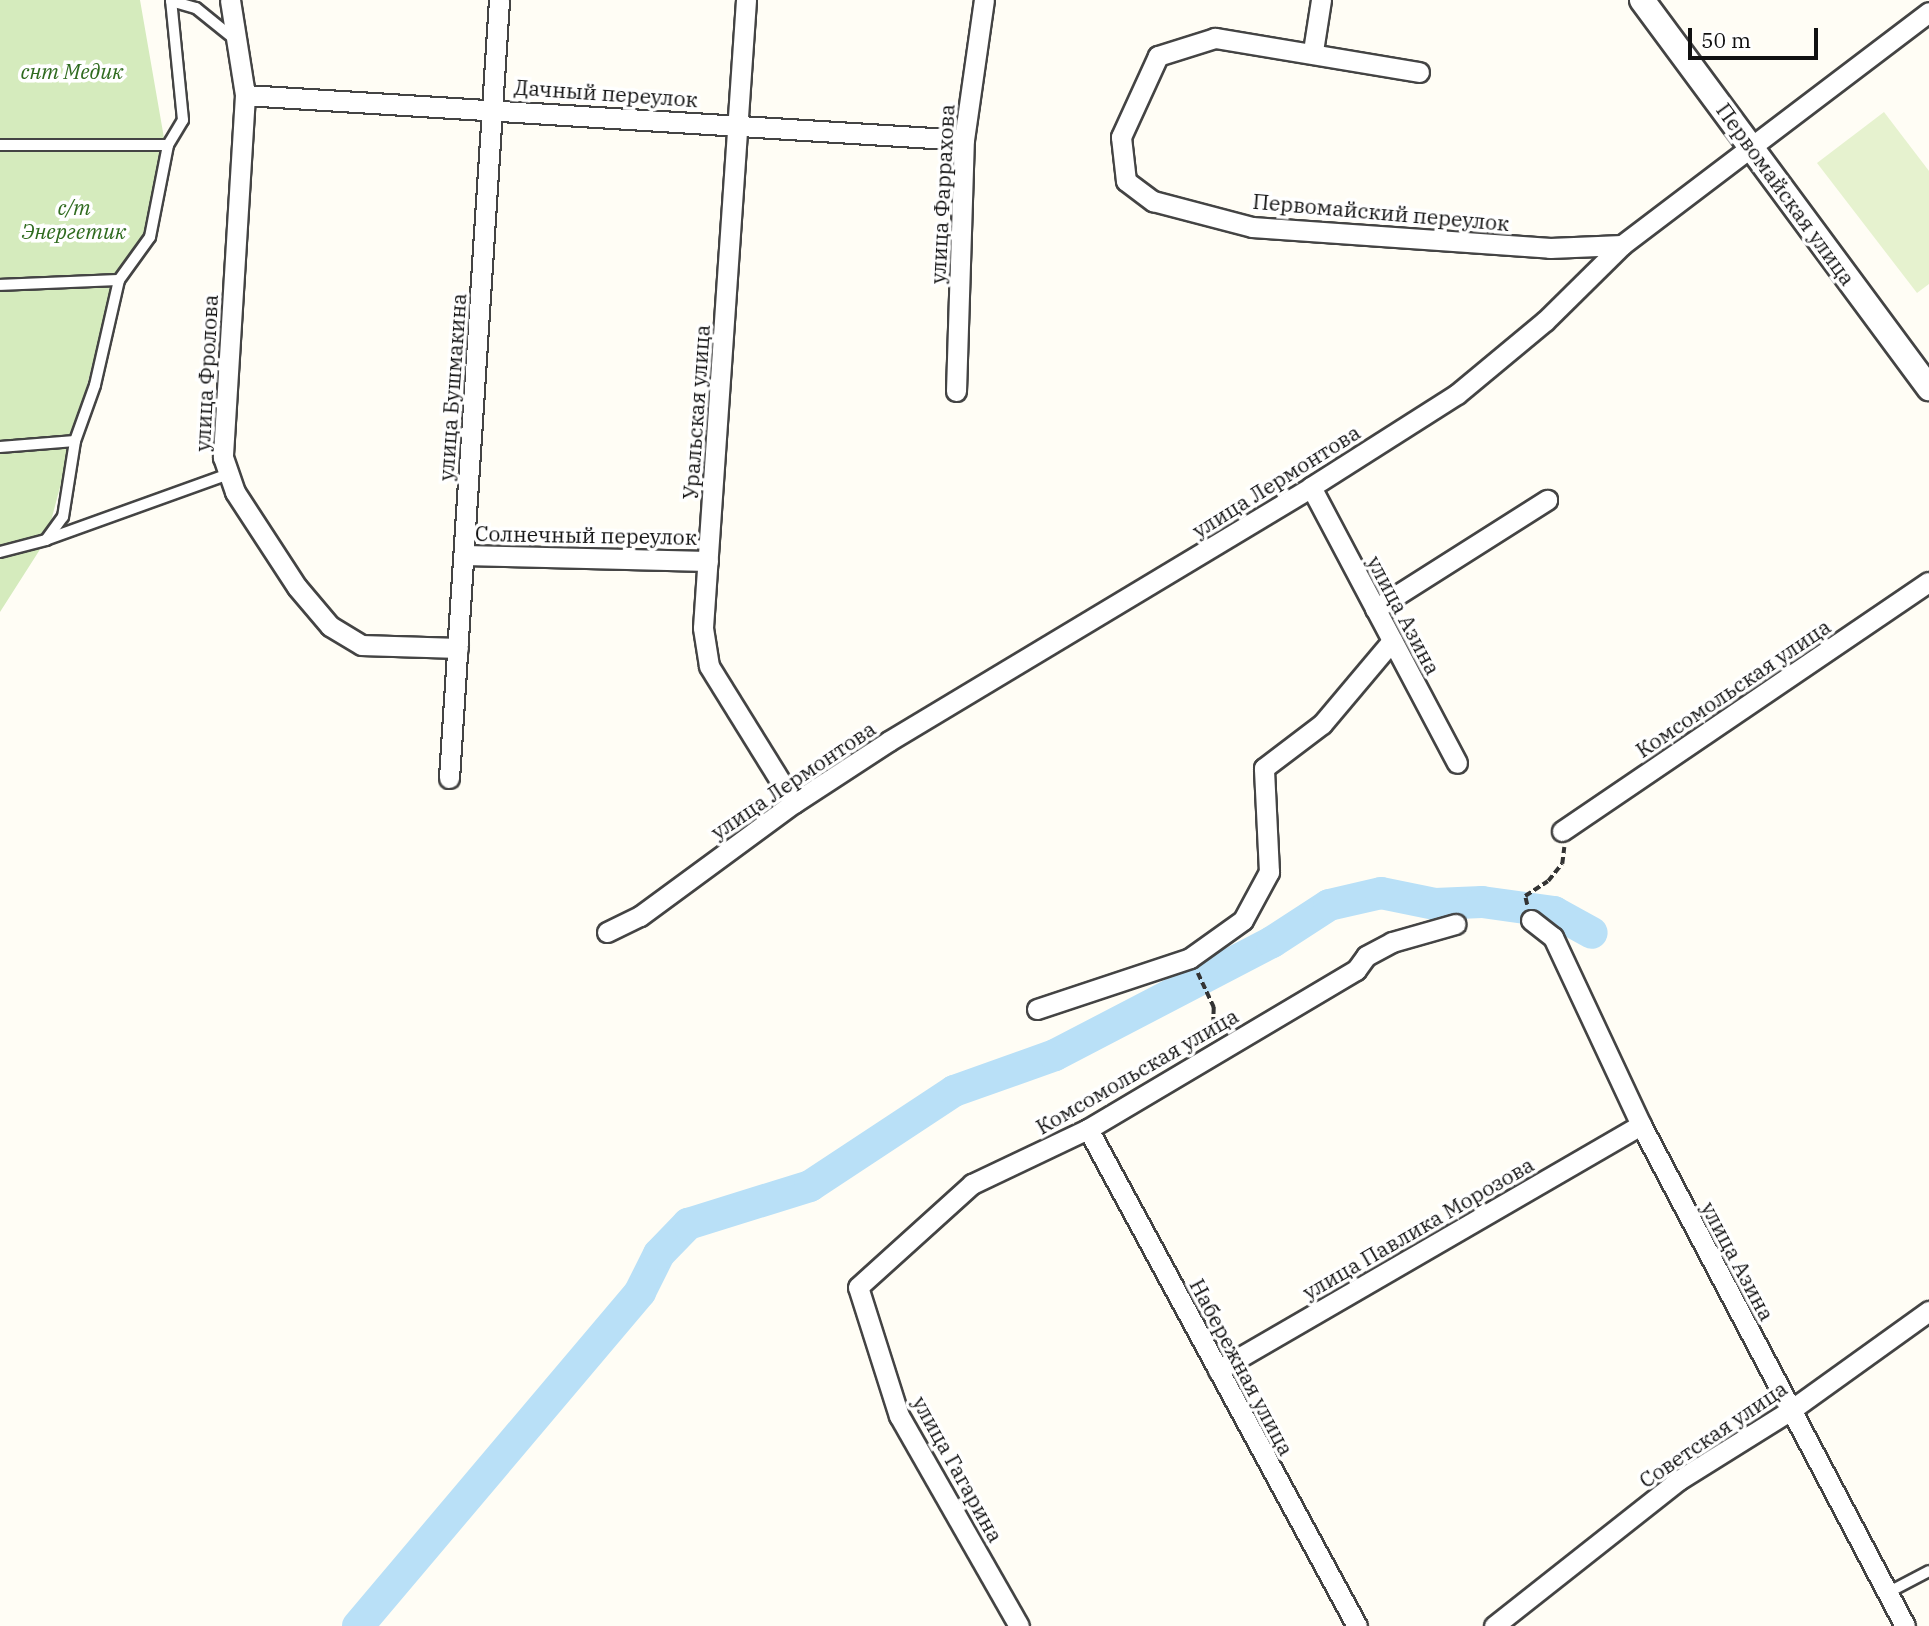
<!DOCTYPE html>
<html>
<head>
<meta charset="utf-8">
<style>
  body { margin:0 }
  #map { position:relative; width:1929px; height:1626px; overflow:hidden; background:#fffdf5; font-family:"IBM Plex Serif",serif }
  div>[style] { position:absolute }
  .green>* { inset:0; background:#d5ebbd }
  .pitch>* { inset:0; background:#e6f2cf }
  .river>* { height:32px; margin:-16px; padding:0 16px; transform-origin:16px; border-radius:16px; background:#b9e0f7 }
  .path>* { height:3.5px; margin-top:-1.75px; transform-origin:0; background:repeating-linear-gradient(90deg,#333 0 7px,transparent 0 10.5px) }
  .roads { filter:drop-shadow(2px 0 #444) drop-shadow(-2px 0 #444) drop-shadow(0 2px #444) drop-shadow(0 -2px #444) }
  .service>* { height:10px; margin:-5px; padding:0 5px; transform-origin:5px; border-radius:5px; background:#fff }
  .minor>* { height:19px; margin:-9.5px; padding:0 9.5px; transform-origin:9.5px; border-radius:9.5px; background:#fff }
  .tertiary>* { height:24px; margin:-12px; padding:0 12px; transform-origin:12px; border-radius:12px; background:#fff }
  span { translate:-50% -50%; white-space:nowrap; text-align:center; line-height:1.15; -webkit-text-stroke:7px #fff; paint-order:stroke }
  .park-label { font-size:21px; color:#2f6b1f; font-style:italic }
  .street-label { font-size:21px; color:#111 }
  .scale { position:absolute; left:1688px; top:28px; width:130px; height:32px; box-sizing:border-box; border:4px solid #111; border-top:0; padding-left:9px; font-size:21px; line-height:24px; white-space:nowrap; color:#111; -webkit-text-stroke:5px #fff; paint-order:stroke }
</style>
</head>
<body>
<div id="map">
  <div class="green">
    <i style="clip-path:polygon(0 0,140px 0,164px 138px,149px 248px,113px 287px,46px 540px,0 612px)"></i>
  </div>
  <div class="pitch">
    <i style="clip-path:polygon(1884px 112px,1929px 171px,1929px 284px,1917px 293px,1817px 163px)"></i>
  </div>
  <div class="river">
    <i style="left:358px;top:1626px;width:437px;rotate:-49.8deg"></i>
    <i style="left:640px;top:1292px;width:42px;rotate:-63.4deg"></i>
    <i style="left:659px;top:1254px;width:42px;rotate:-46deg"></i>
    <i style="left:688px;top:1224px;width:128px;rotate:-17.3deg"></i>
    <i style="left:810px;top:1186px;width:173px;rotate:-33.4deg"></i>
    <i style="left:954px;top:1091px;width:107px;rotate:-19.6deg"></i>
    <i style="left:1055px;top:1055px;width:245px;rotate:-27.5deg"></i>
    <i style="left:1272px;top:942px;width:68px;rotate:-33deg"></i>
    <i style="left:1329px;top:905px;width:53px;rotate:-13deg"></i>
    <i style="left:1381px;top:893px;width:55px;rotate:11.5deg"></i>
    <i style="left:1435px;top:904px;width:47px;rotate:-2.4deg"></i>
    <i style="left:1482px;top:902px;width:73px;rotate:7.9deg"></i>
    <i style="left:1554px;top:912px;width:43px;rotate:28.9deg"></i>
  </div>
  <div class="path">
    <i style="left:1527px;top:905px;width:9px;rotate:-103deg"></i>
    <i style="left:1525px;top:896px;width:27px;rotate:-33deg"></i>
    <i style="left:1548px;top:881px;width:22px;rotate:-51deg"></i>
    <i style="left:1562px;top:864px;width:17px;rotate:-83deg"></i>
    <i style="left:1198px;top:973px;width:38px;rotate:65deg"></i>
    <i style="left:1214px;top:1007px;width:28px;rotate:92deg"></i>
  </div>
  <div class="roads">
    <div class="service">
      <i style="left:171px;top:1px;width:26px;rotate:16deg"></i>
      <i style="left:196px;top:8px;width:48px;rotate:39deg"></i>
      <i style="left:0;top:145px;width:168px"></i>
      <i style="left:0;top:285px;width:119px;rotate:-2.4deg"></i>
      <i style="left:0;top:447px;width:75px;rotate:-4.6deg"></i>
      <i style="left:48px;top:539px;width:192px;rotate:-19.8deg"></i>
      <i style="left:0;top:552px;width:48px;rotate:-14.6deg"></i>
      <i style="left:46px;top:540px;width:29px;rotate:-54deg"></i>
      <i style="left:63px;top:517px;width:77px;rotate:-81deg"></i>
      <i style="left:75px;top:441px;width:59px;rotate:-70.3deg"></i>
      <i style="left:95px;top:385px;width:108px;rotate:-77.1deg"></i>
      <i style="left:119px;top:280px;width:53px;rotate:-54.2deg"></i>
      <i style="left:150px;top:237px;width:94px;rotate:-78.9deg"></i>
      <i style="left:168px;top:145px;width:29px;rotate:-59deg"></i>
      <i style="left:183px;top:120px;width:121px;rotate:-95.7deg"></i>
      <i style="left:1887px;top:1593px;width:47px;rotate:-27.6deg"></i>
    </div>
    <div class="minor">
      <i style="left:230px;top:0;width:96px;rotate:81deg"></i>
      <i style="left:245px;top:95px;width:363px;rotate:93.5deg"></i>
      <i style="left:223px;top:457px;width:37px;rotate:71deg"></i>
      <i style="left:235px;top:492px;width:113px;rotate:56.9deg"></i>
      <i style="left:297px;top:587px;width:51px;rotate:49.8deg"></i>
      <i style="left:330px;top:626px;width:37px;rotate:31deg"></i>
      <i style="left:362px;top:645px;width:96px;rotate:1.8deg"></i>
      <i style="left:746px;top:0;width:629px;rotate:93.92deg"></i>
      <i style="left:703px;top:628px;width:38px;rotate:81deg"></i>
      <i style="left:709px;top:666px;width:161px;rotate:58.2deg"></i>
      <i style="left:1313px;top:51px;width:52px;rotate:-81.1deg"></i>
      <i style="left:1419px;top:72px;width:207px;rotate:-170.5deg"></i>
      <i style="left:1215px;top:38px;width:60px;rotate:162.5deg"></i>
      <i style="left:1158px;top:56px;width:89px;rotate:114.6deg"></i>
      <i style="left:1121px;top:137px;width:44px;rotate:83.5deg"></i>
      <i style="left:1126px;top:181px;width:34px;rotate:37deg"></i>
      <i style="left:1153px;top:201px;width:102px;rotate:14.7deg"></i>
      <i style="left:1252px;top:227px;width:299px;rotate:4deg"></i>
      <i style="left:1550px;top:248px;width:72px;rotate:-2.4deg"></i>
      <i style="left:245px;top:95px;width:720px;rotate:3.58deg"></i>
      <i style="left:956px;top:391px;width:251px;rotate:-88.2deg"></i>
      <i style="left:964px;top:140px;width:141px;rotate:-81.9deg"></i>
      <i style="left:1311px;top:487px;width:312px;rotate:62.1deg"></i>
      <i style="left:464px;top:555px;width:244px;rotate:1.4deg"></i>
      <i style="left:1375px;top:609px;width:204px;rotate:-32.4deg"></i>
      <i style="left:449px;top:778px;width:780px;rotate:-86.32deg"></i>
      <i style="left:1562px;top:831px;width:443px;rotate:-34.2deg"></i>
      <i style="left:1531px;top:920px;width:28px;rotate:38deg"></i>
      <i style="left:1553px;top:937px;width:208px;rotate:64.9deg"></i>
      <i style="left:1641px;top:1125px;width:566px;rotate:62.21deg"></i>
      <i style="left:607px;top:932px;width:37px;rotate:-26deg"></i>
      <i style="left:640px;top:916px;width:191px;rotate:-36.3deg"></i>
      <i style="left:794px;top:803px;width:113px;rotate:-33.1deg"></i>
      <i style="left:889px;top:741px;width:493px;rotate:-31deg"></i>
      <i style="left:1311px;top:487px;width:173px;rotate:-32.5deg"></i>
      <i style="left:1457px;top:394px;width:114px;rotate:-39.7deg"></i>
      <i style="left:1545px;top:321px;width:108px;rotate:-44.6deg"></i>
      <i style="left:1622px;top:245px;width:385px;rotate:-37.2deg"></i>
      <i style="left:1037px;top:1009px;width:161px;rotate:-18.4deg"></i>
      <i style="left:1190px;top:958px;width:65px;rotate:-35.6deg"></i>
      <i style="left:1243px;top:920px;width:55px;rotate:-61.6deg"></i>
      <i style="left:1269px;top:872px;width:104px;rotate:-92.8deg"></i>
      <i style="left:1264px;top:768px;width:73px;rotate:-37.2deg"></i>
      <i style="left:1322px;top:724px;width:109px;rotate:-49.9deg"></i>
      <i style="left:1088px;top:1129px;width:565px;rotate:61.58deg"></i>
      <i style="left:1218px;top:1370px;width:489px;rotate:-30.1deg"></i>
      <i style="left:1019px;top:1626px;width:242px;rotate:-119.7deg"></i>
      <i style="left:899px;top:1416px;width:135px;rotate:-107.6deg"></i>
      <i style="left:858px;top:1287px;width:154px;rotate:-42.1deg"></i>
      <i style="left:972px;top:1184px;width:128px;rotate:-25.4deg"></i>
      <i style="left:1088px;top:1129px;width:312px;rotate:-30.7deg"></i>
      <i style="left:1356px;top:970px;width:17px;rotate:-54deg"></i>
      <i style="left:1366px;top:956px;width:30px;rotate:-28deg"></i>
      <i style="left:1392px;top:942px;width:66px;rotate:-15.9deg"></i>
      <i style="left:1494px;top:1626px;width:236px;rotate:-38.3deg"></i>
      <i style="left:1679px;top:1480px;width:132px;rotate:-32deg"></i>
      <i style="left:1791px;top:1410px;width:170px;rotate:-35.7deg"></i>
    </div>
    <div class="tertiary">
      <i style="left:1642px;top:0;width:483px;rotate:53.5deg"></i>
    </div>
  </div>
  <div class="park-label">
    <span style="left:72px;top:71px">снт Медик</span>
    <span style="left:74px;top:219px">с/т<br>Энергетик</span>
  </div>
  <div class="street-label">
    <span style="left:606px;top:93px;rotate:4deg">Дачный переулок</span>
    <span style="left:942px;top:194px;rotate:-87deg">улица Фаррахова</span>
    <span style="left:1786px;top:194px;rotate:54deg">Первомайская улица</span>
    <span style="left:1381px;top:212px;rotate:5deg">Первомайский переулок</span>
    <span style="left:206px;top:373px;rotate:-87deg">улица Фролова</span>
    <span style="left:452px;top:387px;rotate:-86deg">улица Бушмакина</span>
    <span style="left:696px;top:412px;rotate:-86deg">Уральская улица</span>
    <span style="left:1276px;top:481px;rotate:-32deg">улица Лермонтова</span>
    <span style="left:586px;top:535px;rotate:1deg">Солнечный переулок</span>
    <span style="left:1404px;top:615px;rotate:62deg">улица Азина</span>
    <span style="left:1733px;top:688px;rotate:-34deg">Комсомольская улица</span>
    <span style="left:793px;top:780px;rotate:-34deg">улица Лермонтова</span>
    <span style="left:1137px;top:1071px;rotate:-30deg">Комсомольская улица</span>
    <span style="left:1418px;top:1228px;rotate:-30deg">улица Павлика Морозова</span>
    <span style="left:1738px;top:1261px;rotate:62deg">улица Азина</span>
    <span style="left:1242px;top:1367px;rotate:62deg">Набережная улица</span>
    <span style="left:1713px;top:1434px;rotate:-34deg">Советская улица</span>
    <span style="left:958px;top:1469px;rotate:61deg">улица Гагарина</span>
  </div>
  <div class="scale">50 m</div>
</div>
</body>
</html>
